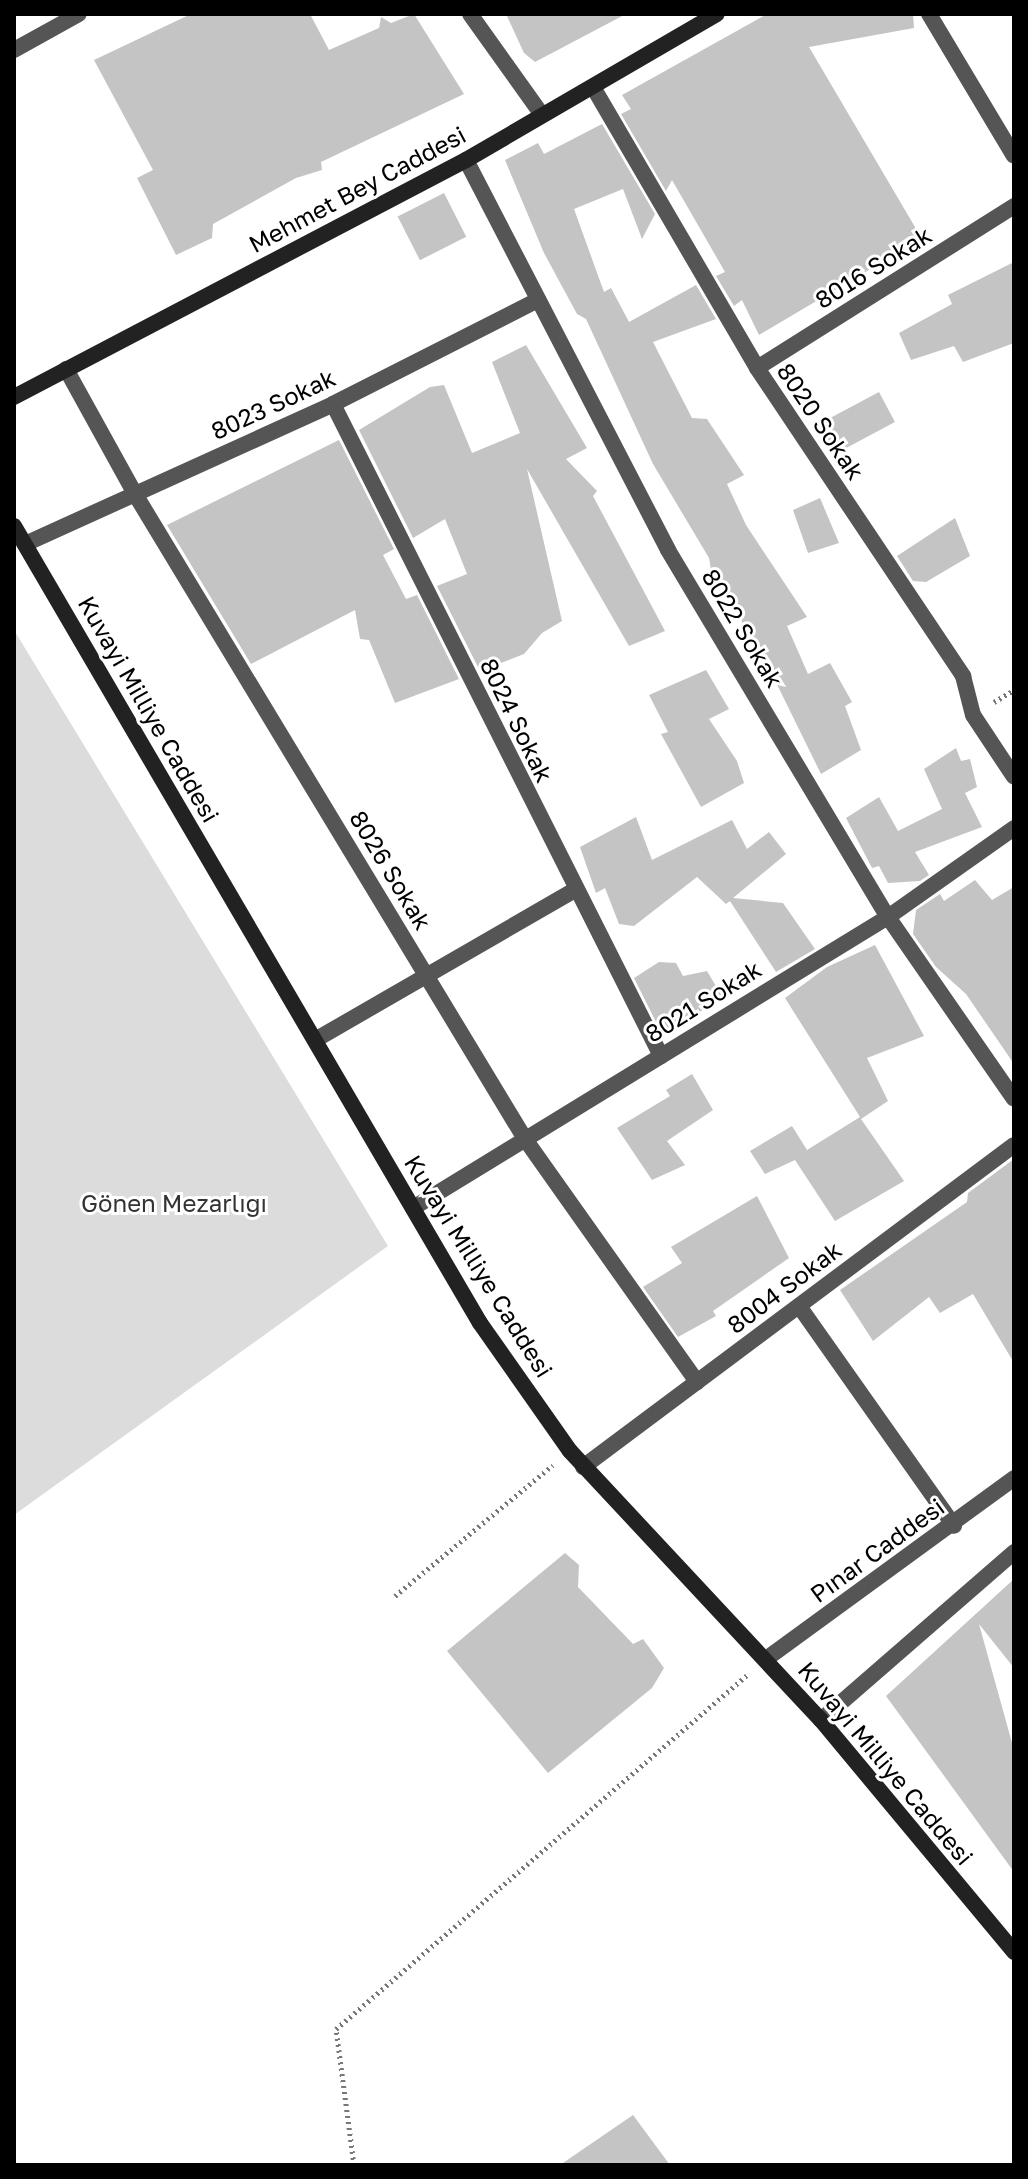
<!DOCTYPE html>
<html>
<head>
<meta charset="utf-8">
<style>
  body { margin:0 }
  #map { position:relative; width:1028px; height:2179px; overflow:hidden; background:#fff; font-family:"Golos Text",sans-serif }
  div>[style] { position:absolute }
  .green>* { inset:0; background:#dcdcdc }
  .building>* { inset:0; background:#c4c4c4; transform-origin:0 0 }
  .path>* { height:5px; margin-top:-2.5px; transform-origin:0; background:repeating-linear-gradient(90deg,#777 0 2px,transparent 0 6px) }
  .street>* { height:16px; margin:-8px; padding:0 8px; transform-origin:8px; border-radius:8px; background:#555 }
  .secondary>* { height:16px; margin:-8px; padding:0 8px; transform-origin:8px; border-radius:8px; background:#222 }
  span { translate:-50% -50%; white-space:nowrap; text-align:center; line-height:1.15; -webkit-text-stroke:6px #fff; paint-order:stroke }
  .street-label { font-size:24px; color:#000 }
  .park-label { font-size:24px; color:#333 }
  .frame { position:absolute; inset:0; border:16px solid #000; pointer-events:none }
</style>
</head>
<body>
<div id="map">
  <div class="green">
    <i style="clip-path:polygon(14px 630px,388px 1246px,14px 1515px)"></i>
  </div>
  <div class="building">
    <i style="clip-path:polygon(191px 14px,310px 14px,329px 50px,379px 28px,381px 17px,391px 23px,414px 14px,464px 94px,321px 162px,322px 170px,296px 178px,213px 224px,212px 238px,176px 255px,137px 178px,153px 170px,94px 60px)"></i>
    <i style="clip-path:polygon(506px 14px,626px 14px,535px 62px,524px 53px)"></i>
    <i style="clip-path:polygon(767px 14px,913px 14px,914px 28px,809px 47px,915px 227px,916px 242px,759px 335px,742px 300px,734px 306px,716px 276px,725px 272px,672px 180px,666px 191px,621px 114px,631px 109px,622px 95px)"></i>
    <i style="clip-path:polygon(602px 124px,655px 214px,642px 239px,623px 189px,574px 209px,604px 292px,611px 288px,629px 322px,696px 285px,716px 319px,653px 342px,692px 418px,707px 419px,744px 475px,727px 484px,746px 525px,807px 617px,787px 626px,808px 674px,830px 663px,852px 702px,845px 706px,861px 750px,821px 774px,761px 652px,743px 629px,740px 610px,712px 576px,709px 558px,653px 464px,586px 319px,577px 314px,544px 253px,505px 160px,538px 143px,544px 154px)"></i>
    <i style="left:444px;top:193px;width:49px;height:52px;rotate:63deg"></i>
    <i style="clip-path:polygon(1014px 262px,1014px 343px,963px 362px,954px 346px,911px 360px,899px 333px,952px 304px,948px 295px)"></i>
    <i style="clip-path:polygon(526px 345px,587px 448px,566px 459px,597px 491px,593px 496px,665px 631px,629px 646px,527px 469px,562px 621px,542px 633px,524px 654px,480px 671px,437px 586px,467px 574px,445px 519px,413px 538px,359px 430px,430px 387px,444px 385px,472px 453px,520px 433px,492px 362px)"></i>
    <i style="left:879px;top:392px;width:34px;height:69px;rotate:62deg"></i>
    <i style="clip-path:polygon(339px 440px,394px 549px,383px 555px,406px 599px,417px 595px,459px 679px,395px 703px,369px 640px,360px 639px,355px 610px,251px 664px,167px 525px)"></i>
    <i style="clip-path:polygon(820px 498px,839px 543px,808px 553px,793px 510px)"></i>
    <i style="clip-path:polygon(955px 518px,970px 556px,926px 582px,913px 581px,897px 556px)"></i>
    <i style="clip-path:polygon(706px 670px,729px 709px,709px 719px,737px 761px,744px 783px,701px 807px,661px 734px,668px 732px,649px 695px)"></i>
    <i style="clip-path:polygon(956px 748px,961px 761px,970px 759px,977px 787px,965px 793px,982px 827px,915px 852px,929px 875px,920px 881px,888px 883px,879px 866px,872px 868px,846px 818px,879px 797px,898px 831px,942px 809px,924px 769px)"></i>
    <i style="clip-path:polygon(636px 817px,652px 860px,732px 820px,747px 849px,769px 832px,786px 854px,733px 898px,783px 903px,815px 949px,776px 972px,730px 901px,726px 904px,697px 877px,634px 926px,619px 924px,605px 888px,596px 893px,580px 847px)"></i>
    <i style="clip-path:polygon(975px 880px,992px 900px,1014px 887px,1014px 1064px,966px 994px,936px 967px,913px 934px,916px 910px,940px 894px,944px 901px)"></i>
    <i style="clip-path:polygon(875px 945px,924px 1036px,867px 1058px,888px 1101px,861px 1119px,904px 1181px,835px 1221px,795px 1160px,765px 1174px,750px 1151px,792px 1126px,807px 1150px,860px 1117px,785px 998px,827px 967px)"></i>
    <i style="clip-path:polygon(659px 962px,676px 963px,683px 976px,707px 971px,723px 998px,662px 1034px,634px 978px)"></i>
    <i style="clip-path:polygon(692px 1074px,713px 1110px,667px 1141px,685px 1165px,652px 1180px,617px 1128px,670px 1096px,666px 1090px)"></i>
    <i style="clip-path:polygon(1014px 1159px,1014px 1363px,973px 1294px,940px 1313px,929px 1297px,873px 1341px,840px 1290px,967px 1202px,968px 1193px)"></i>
    <i style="clip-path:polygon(757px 1196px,789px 1258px,713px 1311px,716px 1316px,678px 1337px,643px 1287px,682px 1263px,671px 1247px)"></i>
    <i style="clip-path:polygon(565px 1553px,579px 1565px,578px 1587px,633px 1644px,643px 1639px,664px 1668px,652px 1688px,548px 1773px,447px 1651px)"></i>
    <i style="clip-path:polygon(1014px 1579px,1014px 1668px,979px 1624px,1014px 1750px,1014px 1872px,886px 1696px)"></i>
    <i style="clip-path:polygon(633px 2115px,670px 2165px,560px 2165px)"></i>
  </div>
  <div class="path">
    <i style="left:994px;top:702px;width:23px;rotate:-31deg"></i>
    <i style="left:395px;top:1596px;width:205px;rotate:-39.7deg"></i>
    <i style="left:354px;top:2165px;width:137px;rotate:-97.5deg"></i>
    <i style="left:336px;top:2029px;width:542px;rotate:-40.74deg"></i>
  </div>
  <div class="street">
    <i style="left:470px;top:14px;width:124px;rotate:54.5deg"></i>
    <i style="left:929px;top:14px;width:165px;rotate:59.1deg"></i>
    <i style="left:14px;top:50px;width:74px;rotate:-29deg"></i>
    <i style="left:593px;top:87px;width:325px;rotate:59.7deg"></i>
    <i style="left:757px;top:368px;width:371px;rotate:56.2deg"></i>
    <i style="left:963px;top:676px;width:40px;rotate:75.6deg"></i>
    <i style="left:973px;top:715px;width:74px;rotate:56.5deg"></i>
    <i style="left:466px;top:160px;width:439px;rotate:62.6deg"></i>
    <i style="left:668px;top:550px;width:428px;rotate:59.1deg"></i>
    <i style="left:888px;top:917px;width:221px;rotate:55.3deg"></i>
    <i style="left:757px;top:368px;width:304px;rotate:-32.2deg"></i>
    <i style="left:66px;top:369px;width:143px;rotate:61.1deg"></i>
    <i style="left:135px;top:494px;width:754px;rotate:58.84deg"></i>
    <i style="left:525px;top:1139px;width:298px;rotate:54.7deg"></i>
    <i style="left:333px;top:404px;width:730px;rotate:63.29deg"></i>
    <i style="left:25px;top:544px;width:338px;rotate:-24.4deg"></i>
    <i style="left:333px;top:404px;width:230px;rotate:-26.9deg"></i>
    <i style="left:315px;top:1040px;width:300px;rotate:-30deg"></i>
    <i style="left:413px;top:1208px;width:557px;rotate:-31.49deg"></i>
    <i style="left:888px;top:917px;width:154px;rotate:-35.2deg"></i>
    <i style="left:799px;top:1306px;width:269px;rotate:54.8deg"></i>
    <i style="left:583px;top:1467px;width:538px;rotate:-36.76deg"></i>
    <i style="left:766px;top:1659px;width:307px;rotate:-36.1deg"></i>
    <i style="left:821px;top:1720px;width:256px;rotate:-41deg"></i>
  </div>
  <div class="secondary">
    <i style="left:14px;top:397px;width:510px;rotate:-27.67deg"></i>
    <i style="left:466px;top:160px;width:290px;rotate:-30.2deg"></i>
    <i style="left:14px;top:526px;width:923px;rotate:59.69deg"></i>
    <i style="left:480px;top:1323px;width:156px;rotate:54.9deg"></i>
    <i style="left:570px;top:1451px;width:368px;rotate:47deg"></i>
    <i style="left:821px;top:1720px;width:302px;rotate:50.2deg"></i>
  </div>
  <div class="street-label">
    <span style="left:357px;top:189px;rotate:-28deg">Mehmet Bey Caddesi</span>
    <span style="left:873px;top:267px;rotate:-32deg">8016 Sokak</span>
    <span style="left:273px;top:404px;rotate:-25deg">8023 Sokak</span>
    <span style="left:821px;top:421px;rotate:56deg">8020 Sokak</span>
    <span style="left:743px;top:628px;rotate:59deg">8022 Sokak</span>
    <span style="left:149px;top:709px;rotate:60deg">Kuvayi Milliye Caddesi</span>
    <span style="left:517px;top:720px;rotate:64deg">8024 Sokak</span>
    <span style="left:391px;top:870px;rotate:59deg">8026 Sokak</span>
    <span style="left:703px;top:1001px;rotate:-32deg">8021 Sokak</span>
    <span style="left:479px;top:1266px;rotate:58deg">Kuvayi Milliye Caddesi</span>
    <span style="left:784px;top:1287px;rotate:-37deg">8004 Sokak</span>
    <span style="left:877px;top:1550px;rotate:-36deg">Pınar Caddesi</span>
    <span style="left:886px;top:1763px;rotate:50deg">Kuvayi Milliye Caddesi</span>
  </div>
  <div class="park-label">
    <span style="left:174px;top:1203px">Gönen Mezarlığı</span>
  </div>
  <div class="frame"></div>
</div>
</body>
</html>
